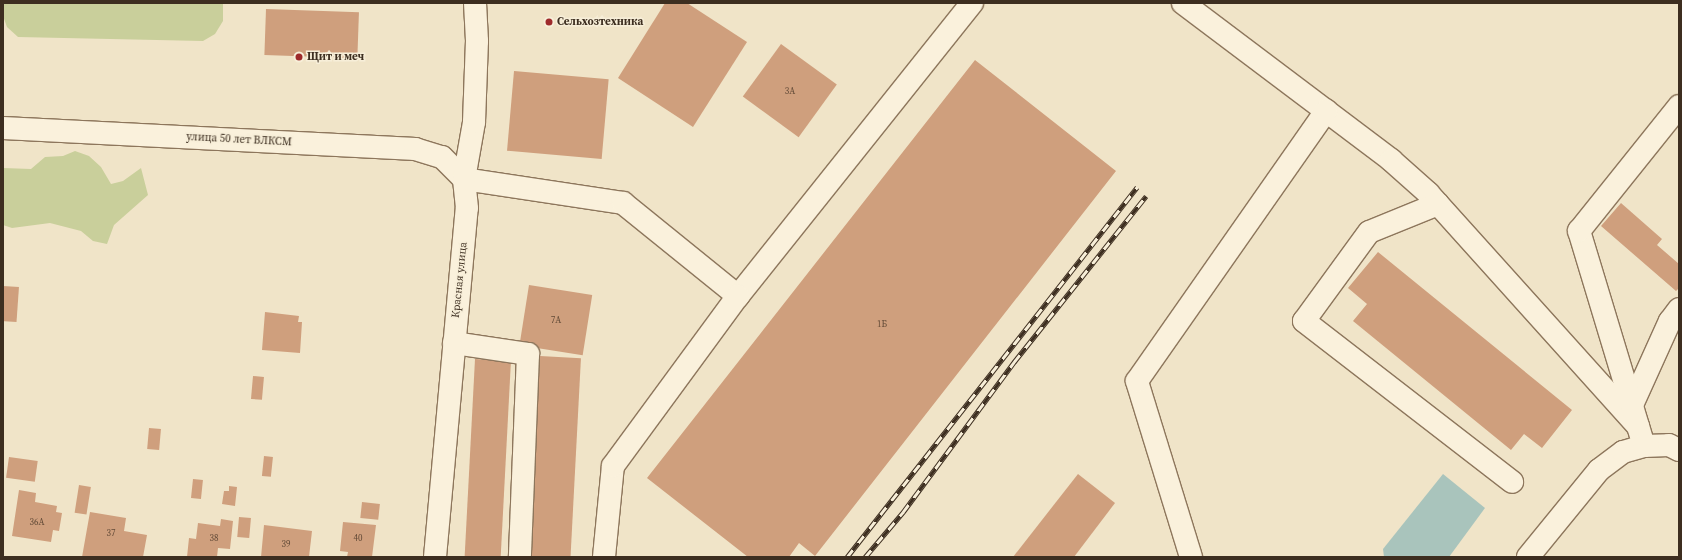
<!DOCTYPE html>
<html>
<head>
<meta charset="utf-8">
<style>
  body { margin:0 }
  #map { position:relative; width:1682px; height:560px; overflow:hidden; background:#f0e4c8; font-family:"Source Serif 4",serif }
  div>[style] { position:absolute }
  .green>* { inset:0; background:#c9cf9b }
  .water>* { inset:0; background:#a9c4bc }
  .building>* { inset:0; background:#cf9f7d; transform-origin:0 0 }
  .roads { filter:drop-shadow(1px 0 #8d765c) drop-shadow(-1px 0 #8d765c) drop-shadow(0 1px #8d765c) drop-shadow(0 -1px #8d765c) }
  .minor>* { height:22px; margin:-11px; padding:0 11px; transform-origin:11px; border-radius:11px; background:#faf1dc }
  .rail>* { height:4.5px; margin-top:-2.25px; transform-origin:0; background:repeating-linear-gradient(90deg,#f7eed8 0 9px,#3d2e20 0 18px); box-sizing:border-box; border-block:1px solid #3d2e20 }
  .dots>* { width:11px; height:11px; translate:-50% -50%; box-sizing:border-box; border:2px solid #f7eed8; border-radius:50% }
  span { translate:-50% -50%; white-space:nowrap; text-align:center; line-height:1.15; -webkit-text-stroke:3px #f7eed8; paint-order:stroke }
  .number-label { font-size:9px; color:#624a37 }
  .number-label span { -webkit-text-stroke-width:0 }
  .poi-label { font-size:11px; color:#3d2e20; font-weight:700 }
  .left { translate:0 -50%; text-align:left }
  .street-label { font-size:11px; color:#3d2e20 }
  .frame { position:absolute; inset:0; border:4px solid #3d2e20; pointer-events:none }
</style>
</head>
<body>
<div id="map">
  <div class="green">
    <i style="clip-path:polygon(3px 3px,223px 3px,223px 21px,215px 34px,203px 41px,18px 37px,7px 27px,3px 16px)"></i>
    <i style="clip-path:polygon(75px 151px,89px 156px,101px 167px,111px 184px,123px 181px,141px 168px,148px 195px,114px 225px,107px 244px,93px 241px,81px 231px,50px 223px,12px 228px,3px 225px,3px 168px,31px 169px,45px 157px,63px 156px)"></i>
  </div>
  <div class="water">
    <i style="clip-path:polygon(1443px 474px,1485px 508px,1449px 557px,1384px 557px,1383px 549px)"></i>
  </div>
  <div class="building">
    <i style="clip-path:polygon(665px 3px,687px 3px,747px 42px,693px 127px,618px 78px)"></i>
    <i style="left:266px;top:9px;width:93px;height:46px;rotate:2deg"></i>
    <i style="left:781px;top:44px;width:69px;height:65px;rotate:36deg"></i>
    <i style="clip-path:polygon(975px 60px,1116px 171px,815px 556px,799px 543px,789px 557px,748px 557px,647px 478px)"></i>
    <i style="left:514px;top:71px;width:95px;height:80px;rotate:5deg"></i>
    <i style="clip-path:polygon(1621px 203px,1662px 239px,1657px 245px,1679px 264px,1679px 288px,1676px 291px,1601px 226px)"></i>
    <i style="clip-path:polygon(1378px 252px,1572px 410px,1542px 448px,1524px 434px,1511px 450px,1353px 321px,1367px 304px,1348px 288px)"></i>
    <i style="left:529px;top:285px;width:64px;height:61px;rotate:9deg"></i>
    <i style="left:3px;top:286px;width:16px;height:35px;rotate:4deg"></i>
    <i style="clip-path:polygon(265px 312px,299px 316px,298px 322px,302px 322px,300px 353px,262px 350px)"></i>
    <i style="left:540px;top:356px;width:41px;height:201px;rotate:3deg"></i>
    <i style="left:475px;top:359px;width:36px;height:198px;rotate:3deg"></i>
    <i style="left:253px;top:376px;width:11px;height:23px;rotate:5deg"></i>
    <i style="left:149px;top:428px;width:12px;height:21px;rotate:5deg"></i>
    <i style="left:264px;top:456px;width:9px;height:20px;rotate:6deg"></i>
    <i style="left:9px;top:457px;width:29px;height:21px;rotate:8deg"></i>
    <i style="clip-path:polygon(1078px 474px,1115px 503px,1074px 557px,1013px 557px)"></i>
    <i style="left:193px;top:479px;width:10px;height:19px;rotate:6deg"></i>
    <i style="left:79px;top:485px;width:12px;height:28px;rotate:9deg"></i>
    <i style="clip-path:polygon(229px 486px,237px 487px,235px 506px,222px 504px,224px 491px,229px 491px)"></i>
    <i style="clip-path:polygon(19px 490px,36px 493px,35px 502px,57px 506px,56px 512px,62px 513px,59px 531px,53px 530px,51px 542px,12px 536px)"></i>
    <i style="left:362px;top:502px;width:18px;height:16px;rotate:6deg"></i>
    <i style="clip-path:polygon(90px 512px,126px 518px,124px 531px,147px 535px,143px 557px,82px 557px)"></i>
    <i style="left:239px;top:517px;width:12px;height:20px;rotate:5deg"></i>
    <i style="clip-path:polygon(221px 519px,233px 521px,230px 549px,218px 548px,217px 557px,187px 557px,189px 538px,196px 539px,198px 523px,220px 526px)"></i>
    <i style="clip-path:polygon(343px 522px,376px 525px,372px 557px,347px 557px,348px 552px,340px 551px)"></i>
    <i style="clip-path:polygon(264px 525px,312px 531px,309px 557px,261px 557px)"></i>
  </div>
  <div class="roads">
    <div class="minor">
      <i style="left:1183px;top:3px;width:261px;rotate:37deg"></i>
      <i style="left:1391px;top:160px;width:50px;rotate:41.7deg"></i>
      <i style="left:1428px;top:193px;width:314px;rotate:48deg"></i>
      <i style="left:3px;top:128px;width:413px;rotate:2.9deg"></i>
      <i style="left:415px;top:149px;width:28px;rotate:17deg"></i>
      <i style="left:442px;top:157px;width:31px;rotate:45deg"></i>
      <i style="left:464px;top:179px;width:161px;rotate:8.6deg"></i>
      <i style="left:623px;top:203px;width:148px;rotate:39deg"></i>
      <i style="left:738px;top:296px;width:375px;rotate:-51.4deg"></i>
      <i style="left:1438px;top:204px;width:74px;rotate:157.9deg"></i>
      <i style="left:1369px;top:232px;width:110px;rotate:126.1deg"></i>
      <i style="left:1304px;top:321px;width:263px;rotate:37.7deg"></i>
      <i style="left:454px;top:343px;width:75px;rotate:8.5deg"></i>
      <i style="left:528px;top:354px;width:203px;rotate:92.3deg"></i>
      <i style="left:1632px;top:405px;width:92px;rotate:-65.7deg"></i>
      <i style="left:1670px;top:321px;width:15px;rotate:-53deg"></i>
      <i style="left:1644px;top:446px;width:225px;rotate:-106.8deg"></i>
      <i style="left:1579px;top:231px;width:160px;rotate:-51.3deg"></i>
      <i style="left:435px;top:557px;width:350px;rotate:-84.8deg"></i>
      <i style="left:467px;top:208px;width:29px;rotate:-96deg"></i>
      <i style="left:464px;top:179px;width:58px;rotate:-80deg"></i>
      <i style="left:474px;top:122px;width:81px;rotate:-87.9deg"></i>
      <i style="left:477px;top:41px;width:38px;rotate:-93deg"></i>
      <i style="left:604px;top:557px;width:91px;rotate:-84.4deg"></i>
      <i style="left:613px;top:466px;width:211px;rotate:-53.7deg"></i>
      <i style="left:1191px;top:557px;width:184px;rotate:-107.1deg"></i>
      <i style="left:1137px;top:381px;width:330px;rotate:-55deg"></i>
      <i style="left:1528px;top:557px;width:112px;rotate:-50.8deg"></i>
      <i style="left:1599px;top:470px;width:30px;rotate:-37deg"></i>
      <i style="left:1623px;top:452px;width:22px;rotate:-16deg"></i>
      <i style="left:1644px;top:446px;width:25px;rotate:-2deg"></i>
      <i style="left:1669px;top:445px;width:11px;rotate:27deg"></i>
    </div>
  </div>
  <div class="rail">
    <i style="left:847px;top:557px;width:470px;rotate:-51.9deg"></i>
    <i style="left:865px;top:557px;width:59px;rotate:-49.8deg"></i>
    <i style="left:903px;top:512px;width:187px;rotate:-53.5deg"></i>
    <i style="left:1014px;top:362px;width:212px;rotate:-51.5deg"></i>
  </div>
  <div class="dots">
    <i style="left:549px;top:22px;background:#9e2a2b"></i>
    <i style="left:299px;top:57px;background:#9e2a2b"></i>
  </div>
  <div class="number-label">
    <span style="left:790px;top:91px">3А</span>
    <span style="left:556px;top:320px">7А</span>
    <span style="left:882px;top:324px">1Б</span>
    <span style="left:37px;top:522px">36А</span>
    <span style="left:111px;top:533px">37</span>
    <span style="left:214px;top:538px">38</span>
    <span style="left:358px;top:538px">40</span>
    <span style="left:286px;top:544px">39</span>
  </div>
  <div class="poi-label">
    <span class="left" style="left:557px;top:22px">Сельхозтехника</span>
    <span class="left" style="left:307px;top:57px">Щит и меч</span>
  </div>
  <div class="street-label">
    <span style="left:239px;top:140px;rotate:3deg">улица 50 лет ВЛКСМ</span>
    <span style="left:460px;top:280px;rotate:-84deg">Красная улица</span>
  </div>
  <div class="frame"></div>
</div>
</body>
</html>
